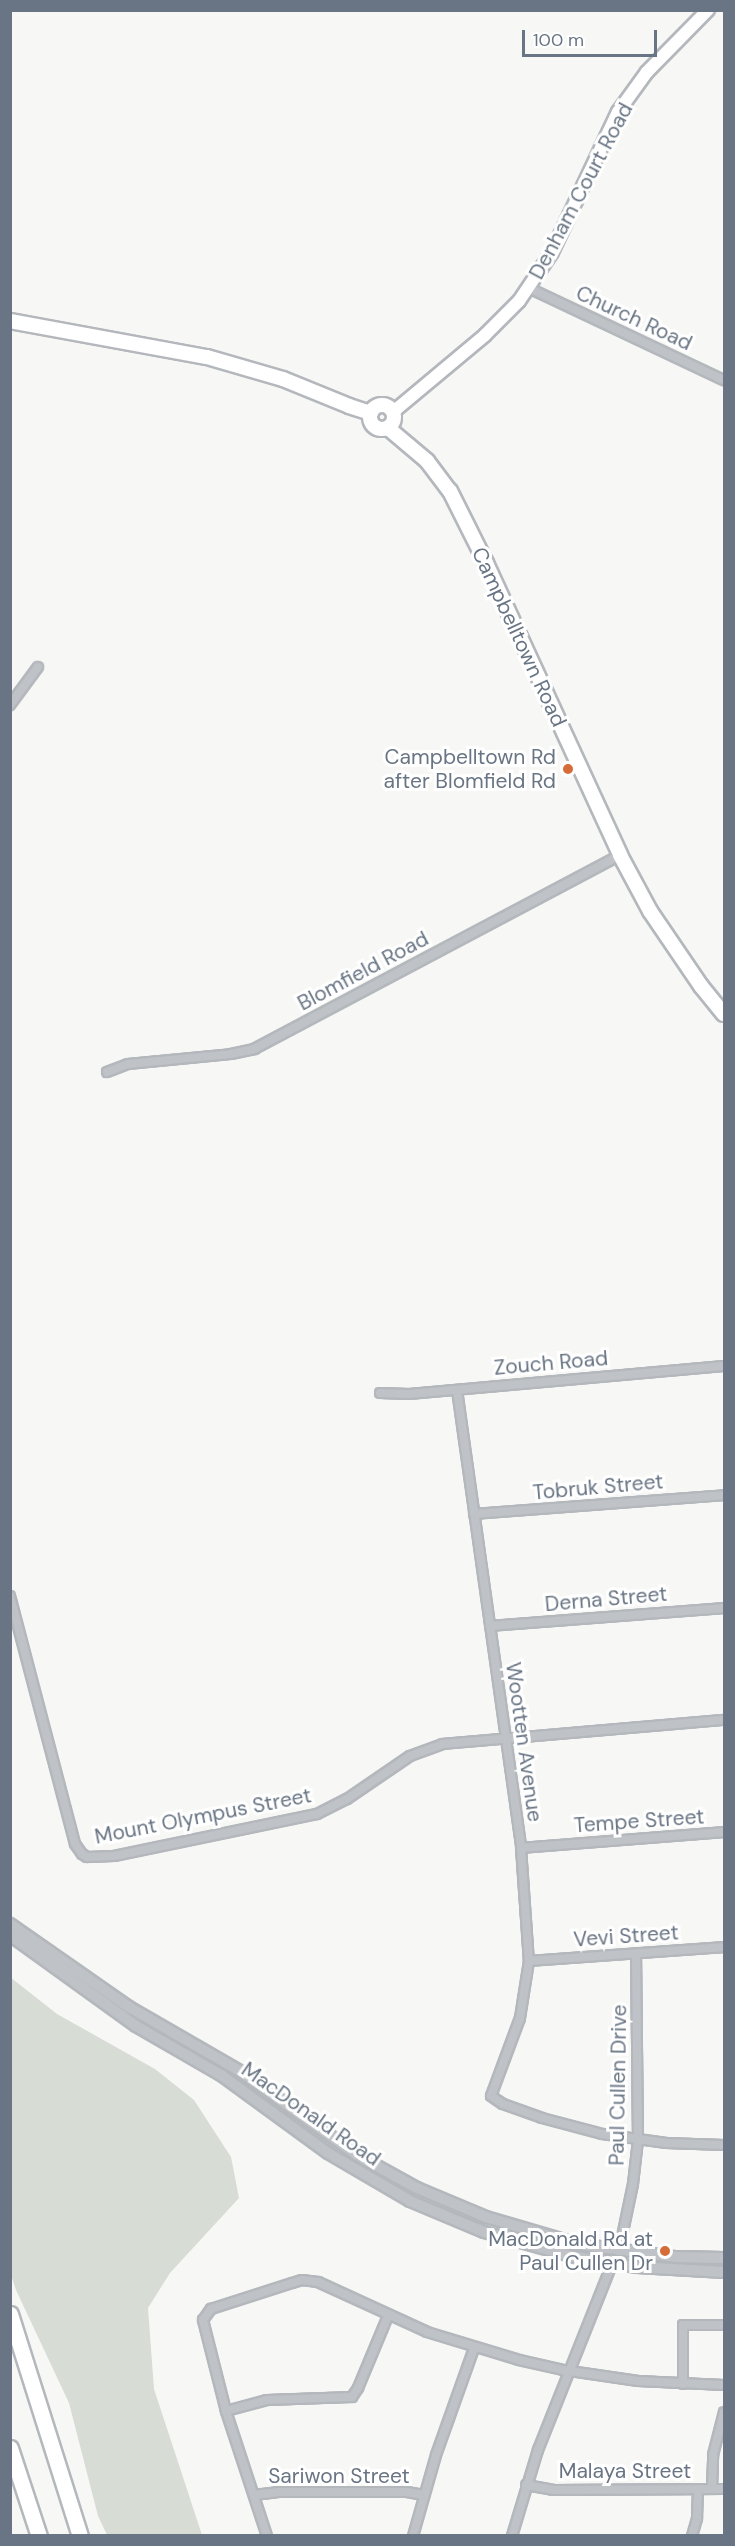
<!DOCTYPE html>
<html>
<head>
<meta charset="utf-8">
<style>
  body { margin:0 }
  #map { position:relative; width:735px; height:2546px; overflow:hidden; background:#f7f8f5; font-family:"DM Sans",sans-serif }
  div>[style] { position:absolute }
  .green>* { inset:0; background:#d7dcd5 }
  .roads { filter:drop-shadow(2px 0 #b4b8bd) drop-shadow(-2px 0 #b4b8bd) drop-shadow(0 2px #b4b8bd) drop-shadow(0 -2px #b4b8bd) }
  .minor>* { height:8px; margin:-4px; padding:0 4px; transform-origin:4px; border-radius:4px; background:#bfc3c7 }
  .tertiary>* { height:10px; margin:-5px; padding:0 5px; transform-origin:5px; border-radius:5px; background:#bfc3c7 }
  .secondary>* { height:12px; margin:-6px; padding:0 6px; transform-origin:6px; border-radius:6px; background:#fff }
  .primary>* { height:14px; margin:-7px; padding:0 7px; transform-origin:7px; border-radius:7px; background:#fff }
  .primary>.ring { margin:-7px; padding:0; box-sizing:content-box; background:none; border:14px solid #fff; border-radius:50% }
  .motorway>* { height:15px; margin:-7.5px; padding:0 7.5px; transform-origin:7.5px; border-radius:7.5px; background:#fff }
  .dots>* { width:16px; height:16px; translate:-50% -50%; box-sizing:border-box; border:3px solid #fff; border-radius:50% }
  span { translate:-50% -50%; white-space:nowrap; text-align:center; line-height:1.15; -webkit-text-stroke:6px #fff; paint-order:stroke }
  .street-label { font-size:21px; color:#697584 }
  .poi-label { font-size:21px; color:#697584 }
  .right { translate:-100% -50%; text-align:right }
  .frame { position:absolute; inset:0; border:12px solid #697584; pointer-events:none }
  .scale { position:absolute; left:522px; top:30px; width:135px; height:27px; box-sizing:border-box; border:3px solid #697584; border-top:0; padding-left:8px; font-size:18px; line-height:21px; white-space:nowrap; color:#697584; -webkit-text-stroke:4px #fff; paint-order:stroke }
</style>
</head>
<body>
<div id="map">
  <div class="green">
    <i style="clip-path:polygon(10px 1977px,57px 2014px,155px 2069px,194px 2100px,231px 2157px,239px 2198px,170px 2273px,148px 2308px,154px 2389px,202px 2535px,107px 2535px,98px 2516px,69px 2403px,16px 2290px,10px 2272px)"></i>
  </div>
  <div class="roads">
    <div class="minor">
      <i style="left:529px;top:288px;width:216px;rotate:25.3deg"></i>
      <i style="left:10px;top:705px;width:47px;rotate:-53.6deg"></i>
      <i style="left:107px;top:1072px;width:22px;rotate:-21deg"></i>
      <i style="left:128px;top:1064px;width:103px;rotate:-5.5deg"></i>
      <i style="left:231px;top:1054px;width:24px;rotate:-12deg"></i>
      <i style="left:254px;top:1049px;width:414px;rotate:-27.9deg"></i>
      <i style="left:457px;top:1390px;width:462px;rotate:82deg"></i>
      <i style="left:521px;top:1848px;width:113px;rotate:86deg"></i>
      <i style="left:529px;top:1961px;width:58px;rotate:99deg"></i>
      <i style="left:520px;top:2018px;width:83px;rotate:110.4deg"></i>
      <i style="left:491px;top:2096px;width:14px;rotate:34deg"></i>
      <i style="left:503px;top:2104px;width:41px;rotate:19.7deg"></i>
      <i style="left:542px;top:2118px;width:62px;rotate:14.9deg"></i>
      <i style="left:602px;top:2134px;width:65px;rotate:8deg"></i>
      <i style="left:666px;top:2143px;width:58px;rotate:2deg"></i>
      <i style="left:380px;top:1393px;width:29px;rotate:2deg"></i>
      <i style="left:409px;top:1394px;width:316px;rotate:-5.1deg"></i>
      <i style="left:474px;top:1514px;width:251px;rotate:-4.3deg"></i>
      <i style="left:10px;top:1596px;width:256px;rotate:75.3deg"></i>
      <i style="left:75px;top:1844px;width:12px;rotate:55deg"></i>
      <i style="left:82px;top:1854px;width:6px;rotate:31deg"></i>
      <i style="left:87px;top:1857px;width:27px;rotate:-2deg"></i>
      <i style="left:114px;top:1856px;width:207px;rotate:-11.7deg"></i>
      <i style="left:317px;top:1814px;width:34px;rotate:-27deg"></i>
      <i style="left:347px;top:1799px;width:76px;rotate:-34.3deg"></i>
      <i style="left:410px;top:1756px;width:35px;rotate:-20deg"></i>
      <i style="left:443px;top:1744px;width:282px;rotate:-4.9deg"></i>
      <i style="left:490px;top:1626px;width:235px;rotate:-4.4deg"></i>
      <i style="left:521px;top:1848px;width:204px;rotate:-4.5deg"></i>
      <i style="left:529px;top:1961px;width:196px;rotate:-4.1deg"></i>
      <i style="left:619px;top:2251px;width:68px;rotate:-78.2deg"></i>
      <i style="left:633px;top:2184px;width:44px;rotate:-83.5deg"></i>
      <i style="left:638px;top:2140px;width:186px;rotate:-90.6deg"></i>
      <i style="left:683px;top:2384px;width:59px;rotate:-90deg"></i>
      <i style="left:683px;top:2325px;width:41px"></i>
      <i style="left:226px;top:2411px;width:42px;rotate:-15deg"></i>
      <i style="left:267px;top:2400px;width:85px;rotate:-2deg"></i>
      <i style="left:352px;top:2397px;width:11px;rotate:-56deg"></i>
      <i style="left:358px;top:2388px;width:78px;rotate:-67.4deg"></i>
      <i style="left:526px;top:2485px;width:27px;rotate:10deg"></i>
      <i style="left:553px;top:2490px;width:171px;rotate:-0.3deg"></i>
      <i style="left:712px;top:2489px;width:34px;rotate:-88deg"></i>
      <i style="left:713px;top:2455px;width:44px;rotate:-75.7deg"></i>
      <i style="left:254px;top:2495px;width:23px;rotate:-7deg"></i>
      <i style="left:277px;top:2492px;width:130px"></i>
      <i style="left:407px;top:2492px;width:17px;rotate:10deg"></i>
      <i style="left:267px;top:2536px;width:132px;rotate:-108.2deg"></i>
      <i style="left:226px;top:2411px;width:94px;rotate:-104.2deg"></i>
      <i style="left:203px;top:2320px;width:14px;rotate:-54deg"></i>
      <i style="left:211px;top:2309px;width:85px;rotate:-17.8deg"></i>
      <i style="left:292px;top:2283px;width:10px;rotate:-17deg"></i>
      <i style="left:302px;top:2280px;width:16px;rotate:7deg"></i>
      <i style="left:318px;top:2282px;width:120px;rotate:24.6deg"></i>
      <i style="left:427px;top:2332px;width:96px;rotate:16.9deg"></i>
      <i style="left:519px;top:2360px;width:45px;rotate:12.8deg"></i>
      <i style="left:563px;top:2370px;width:76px;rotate:8.3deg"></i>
      <i style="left:638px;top:2381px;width:86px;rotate:2.7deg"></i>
      <i style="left:413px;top:2536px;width:84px;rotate:-74.1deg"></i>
      <i style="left:436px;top:2455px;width:114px;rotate:-70.4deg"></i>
      <i style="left:512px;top:2536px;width:90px;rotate:-73.2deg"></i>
      <i style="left:538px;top:2450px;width:200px;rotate:-68.3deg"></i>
      <i style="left:692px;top:2536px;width:19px;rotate:-74deg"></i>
      <i style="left:697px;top:2518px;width:28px;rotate:-88deg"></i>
    </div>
    <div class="tertiary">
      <i style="left:10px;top:1924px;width:145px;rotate:34.9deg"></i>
      <i style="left:129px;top:2007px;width:128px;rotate:30deg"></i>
      <i style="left:240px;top:2071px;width:144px;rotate:35.7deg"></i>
      <i style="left:357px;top:2155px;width:68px;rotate:28.8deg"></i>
      <i style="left:417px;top:2188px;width:75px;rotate:22.8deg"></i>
      <i style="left:486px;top:2217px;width:96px;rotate:16.4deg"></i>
      <i style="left:578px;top:2244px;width:99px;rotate:7.6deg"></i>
      <i style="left:676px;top:2257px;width:48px;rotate:1.2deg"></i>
      <i style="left:10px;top:1935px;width:155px;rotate:35.8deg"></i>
      <i style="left:136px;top:2026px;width:98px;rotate:30deg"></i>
      <i style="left:221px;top:2075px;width:132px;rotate:36.1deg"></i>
      <i style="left:328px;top:2153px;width:95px;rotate:30.3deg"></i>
      <i style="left:410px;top:2201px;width:80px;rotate:22.7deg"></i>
      <i style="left:484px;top:2232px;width:94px;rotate:15.4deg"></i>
      <i style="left:575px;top:2257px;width:63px;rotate:9.2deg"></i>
      <i style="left:637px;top:2267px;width:87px;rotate:3.3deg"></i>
    </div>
    <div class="secondary">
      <i style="left:393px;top:412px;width:120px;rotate:-39.9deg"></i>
      <i style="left:485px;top:335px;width:48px;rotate:-45deg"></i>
      <i style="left:519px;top:301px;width:59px;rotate:-56deg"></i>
      <i style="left:552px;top:252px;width:155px;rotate:-64.8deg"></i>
      <i style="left:618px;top:112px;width:49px;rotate:-54.1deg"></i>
      <i style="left:647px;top:72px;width:87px;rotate:-45.5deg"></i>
    </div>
    <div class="primary">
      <i style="left:10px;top:321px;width:200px;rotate:10.4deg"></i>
      <i style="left:207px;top:357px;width:79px;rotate:16.1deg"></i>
      <i style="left:283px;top:379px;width:71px;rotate:22.2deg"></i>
      <i style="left:349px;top:406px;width:23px;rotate:18deg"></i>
      <i class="ring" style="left:370px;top:405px;width:10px;height:10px"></i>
      <i style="left:388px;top:428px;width:51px;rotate:40.2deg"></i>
      <i style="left:427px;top:461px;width:38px;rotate:53deg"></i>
      <i style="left:450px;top:491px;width:80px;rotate:63.4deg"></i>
      <i style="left:486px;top:563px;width:321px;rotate:65.3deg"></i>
      <i style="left:620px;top:855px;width:64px;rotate:61.8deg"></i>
      <i style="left:650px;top:911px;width:91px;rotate:55.8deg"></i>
      <i style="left:701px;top:986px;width:36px;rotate:51deg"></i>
    </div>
    <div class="motorway">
      <i style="left:10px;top:2314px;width:233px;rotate:72.5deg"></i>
      <i style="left:10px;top:2448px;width:93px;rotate:71.8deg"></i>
    </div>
  </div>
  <div class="dots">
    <i style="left:568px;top:769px;background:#d66c37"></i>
    <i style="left:665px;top:2251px;background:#d66c37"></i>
  </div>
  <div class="street-label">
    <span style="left:581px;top:191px;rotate:-62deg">Denham Court Road</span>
    <span style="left:634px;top:318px;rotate:25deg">Church Road</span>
    <span style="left:519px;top:637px;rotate:65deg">Campbelltown Road</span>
    <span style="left:363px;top:971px;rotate:-28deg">Blomfield Road</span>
    <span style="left:551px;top:1363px;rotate:-5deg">Zouch Road</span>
    <span style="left:598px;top:1487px;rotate:-5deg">Tobruk Street</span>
    <span style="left:606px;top:1599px;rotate:-5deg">Derna Street</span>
    <span style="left:524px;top:1742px;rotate:82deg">Wootten Avenue</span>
    <span style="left:203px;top:1816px;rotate:-11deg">Mount Olympus Street</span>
    <span style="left:639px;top:1821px;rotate:-4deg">Tempe Street</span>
    <span style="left:626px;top:1936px;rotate:-4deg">Vevi Street</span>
    <span style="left:618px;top:2085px;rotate:-89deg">Paul Cullen Drive</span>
    <span style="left:311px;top:2114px;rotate:35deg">MacDonald Road</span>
    <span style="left:625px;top:2471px">Malaya Street</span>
    <span style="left:339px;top:2476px">Sariwon Street</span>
  </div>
  <div class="poi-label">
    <span class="right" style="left:556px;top:769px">Campbelltown Rd<br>after Blomfield Rd</span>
    <span class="right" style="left:653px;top:2251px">MacDonald Rd at<br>Paul Cullen Dr</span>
  </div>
  <div class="frame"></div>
  <div class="scale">100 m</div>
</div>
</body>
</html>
